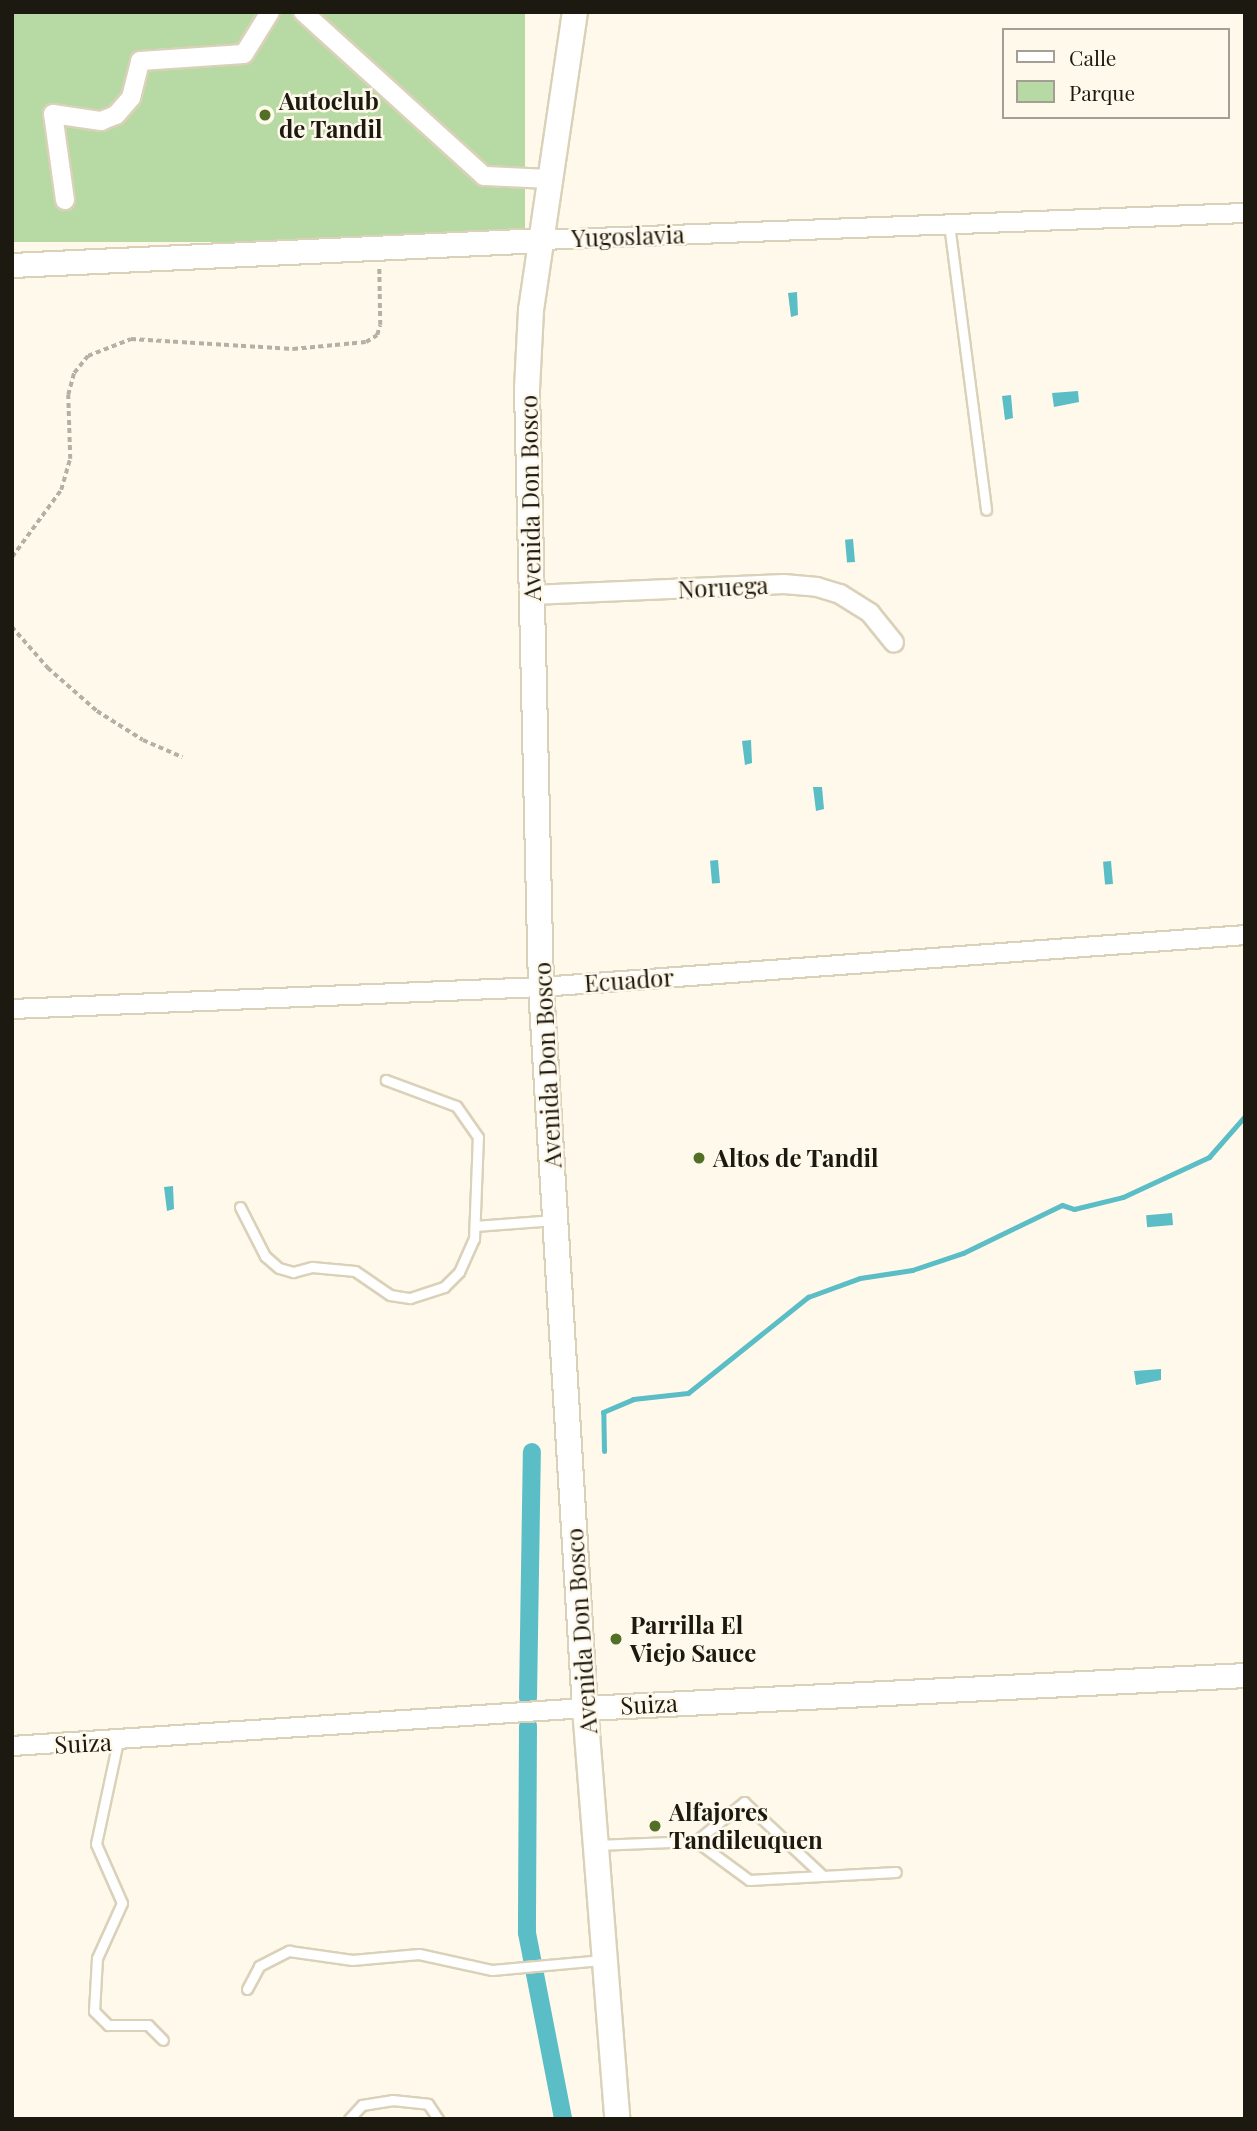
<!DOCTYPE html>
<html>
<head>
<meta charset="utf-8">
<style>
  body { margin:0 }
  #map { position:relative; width:1257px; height:2131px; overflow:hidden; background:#fff9eb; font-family:"Playfair Display",serif }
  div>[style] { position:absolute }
  .green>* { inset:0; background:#b7d9a3; transform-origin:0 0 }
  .water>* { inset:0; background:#5bbdc5; transform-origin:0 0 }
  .stream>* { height:5px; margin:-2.5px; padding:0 2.5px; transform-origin:2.5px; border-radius:2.5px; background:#5bbdc5 }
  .canal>* { height:18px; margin:-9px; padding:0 9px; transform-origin:9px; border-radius:9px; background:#5bbdc5 }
  .path>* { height:3.5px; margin-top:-1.75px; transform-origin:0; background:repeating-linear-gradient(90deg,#b5b0a4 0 5px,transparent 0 8.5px) }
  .roads { filter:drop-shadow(2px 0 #dad1b9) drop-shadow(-2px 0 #dad1b9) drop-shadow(0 2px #dad1b9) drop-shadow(0 -2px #dad1b9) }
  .service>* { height:9px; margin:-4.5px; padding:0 4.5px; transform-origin:4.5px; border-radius:4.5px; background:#fff }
  .minor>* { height:18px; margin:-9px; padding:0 9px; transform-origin:9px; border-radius:9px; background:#fff }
  .tertiary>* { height:23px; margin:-11.5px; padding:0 11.5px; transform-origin:11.5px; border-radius:11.5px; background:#fff }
  .secondary>* { height:24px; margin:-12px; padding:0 12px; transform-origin:12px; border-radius:12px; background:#fff }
  .dots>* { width:19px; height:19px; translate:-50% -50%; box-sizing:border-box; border:4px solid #fff9eb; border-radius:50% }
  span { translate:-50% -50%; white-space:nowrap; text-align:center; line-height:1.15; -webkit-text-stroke:5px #fff9eb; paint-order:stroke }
  .poi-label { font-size:24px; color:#1c1911; font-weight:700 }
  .left { translate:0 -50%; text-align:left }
  .street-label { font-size:24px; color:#1c1911 }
  .frame { position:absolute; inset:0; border:14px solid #1c1911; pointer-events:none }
  .legend { position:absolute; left:1002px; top:28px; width:228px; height:91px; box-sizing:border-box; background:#fff9eb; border:2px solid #a49f94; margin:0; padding:9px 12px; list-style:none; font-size:21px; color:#1c1911 }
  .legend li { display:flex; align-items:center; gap:14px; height:35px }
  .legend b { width:35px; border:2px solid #a49f94 }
</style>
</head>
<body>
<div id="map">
  <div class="green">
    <i style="left:12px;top:12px;width:513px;height:230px"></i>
  </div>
  <div class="water">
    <i style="clip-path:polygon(797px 292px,798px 315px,791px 317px,788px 293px)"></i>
    <i style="clip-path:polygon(1078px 391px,1079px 402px,1054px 407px,1052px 393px)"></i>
    <i style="clip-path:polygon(1011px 395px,1013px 418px,1005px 420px,1002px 396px)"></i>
    <i style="left:853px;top:539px;width:23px;height:8px;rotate:85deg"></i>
    <i style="clip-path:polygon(751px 740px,752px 763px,745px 765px,742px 741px)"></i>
    <i style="clip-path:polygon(813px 787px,822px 787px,824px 809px,816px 811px)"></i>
    <i style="left:718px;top:860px;width:23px;height:8px;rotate:85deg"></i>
    <i style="left:1111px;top:861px;width:23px;height:8px;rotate:85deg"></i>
    <i style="clip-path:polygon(173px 1186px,174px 1209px,167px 1211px,164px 1187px)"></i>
    <i style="left:1172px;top:1213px;width:12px;height:26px;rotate:85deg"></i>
    <i style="clip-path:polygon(1161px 1369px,1161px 1380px,1136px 1385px,1134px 1371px)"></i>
  </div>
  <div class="stream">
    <i style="left:604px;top:1451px;width:39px;rotate:-91deg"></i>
    <i style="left:603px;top:1412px;width:33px;rotate:-23deg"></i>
    <i style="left:633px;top:1399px;width:55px;rotate:-6.2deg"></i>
    <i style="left:688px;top:1393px;width:154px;rotate:-38.7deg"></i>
    <i style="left:808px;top:1297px;width:55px;rotate:-20.1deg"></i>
    <i style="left:860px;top:1278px;width:53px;rotate:-8.7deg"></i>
    <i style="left:912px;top:1270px;width:54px;rotate:-18.4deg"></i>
    <i style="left:963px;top:1253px;width:110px;rotate:-25.9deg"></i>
    <i style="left:1062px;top:1205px;width:13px;rotate:18deg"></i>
    <i style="left:1074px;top:1209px;width:50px;rotate:-13.8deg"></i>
    <i style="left:1123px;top:1197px;width:95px;rotate:-24.9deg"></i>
    <i style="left:1209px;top:1157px;width:55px;rotate:-48.7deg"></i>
  </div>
  <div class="canal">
    <i style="left:528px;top:1698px;width:246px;rotate:-89.1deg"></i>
    <i style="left:528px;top:1726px;width:207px;rotate:90.3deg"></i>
    <i style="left:527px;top:1933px;width:189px;rotate:79deg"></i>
  </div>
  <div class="path">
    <i style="left:12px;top:557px;width:83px;rotate:-53.8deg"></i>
    <i style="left:61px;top:490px;width:32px;rotate:-74deg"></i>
    <i style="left:70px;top:459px;width:64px;rotate:-91.8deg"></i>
    <i style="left:68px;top:395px;width:23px;rotate:-75deg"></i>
    <i style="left:74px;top:373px;width:22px;rotate:-51deg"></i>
    <i style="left:88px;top:356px;width:46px;rotate:-21.6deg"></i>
    <i style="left:131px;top:339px;width:162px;rotate:3.5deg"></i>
    <i style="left:293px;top:349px;width:73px;rotate:-5.5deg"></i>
    <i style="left:366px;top:342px;width:13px;rotate:-32deg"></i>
    <i style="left:377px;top:335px;width:10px;rotate:-73deg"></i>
    <i style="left:380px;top:325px;width:58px;rotate:-91deg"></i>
    <i style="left:12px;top:627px;width:55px;rotate:48.7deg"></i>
    <i style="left:48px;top:668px;width:65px;rotate:41.3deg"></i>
    <i style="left:97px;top:711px;width:54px;rotate:32.2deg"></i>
    <i style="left:143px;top:740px;width:43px;rotate:23.6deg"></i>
  </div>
  <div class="roads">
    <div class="service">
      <i style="left:949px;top:224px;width:288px;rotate:82.6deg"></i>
      <i style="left:240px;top:1207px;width:55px;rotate:63deg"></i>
      <i style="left:265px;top:1256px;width:18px;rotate:41deg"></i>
      <i style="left:279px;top:1268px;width:15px;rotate:16deg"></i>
      <i style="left:293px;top:1272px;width:20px;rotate:-15deg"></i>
      <i style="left:312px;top:1267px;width:43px;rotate:5.3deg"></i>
      <i style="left:355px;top:1271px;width:42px;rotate:34.4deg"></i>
      <i style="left:390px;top:1295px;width:20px;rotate:9deg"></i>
      <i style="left:410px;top:1298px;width:36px;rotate:-18deg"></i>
      <i style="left:444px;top:1287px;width:21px;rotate:-45deg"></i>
      <i style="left:459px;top:1272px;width:36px;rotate:-66deg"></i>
      <i style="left:474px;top:1239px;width:102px;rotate:-87.8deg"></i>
      <i style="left:478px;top:1137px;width:38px;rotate:-125deg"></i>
      <i style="left:456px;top:1106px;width:75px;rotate:-159.6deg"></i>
      <i style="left:476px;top:1226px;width:78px;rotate:-4.4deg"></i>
      <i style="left:118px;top:1741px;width:105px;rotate:102.1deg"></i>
      <i style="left:96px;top:1844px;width:64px;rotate:66.2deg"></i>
      <i style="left:122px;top:1903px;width:60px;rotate:114.4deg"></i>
      <i style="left:97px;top:1958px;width:53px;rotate:93.2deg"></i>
      <i style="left:94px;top:2011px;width:20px;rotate:45deg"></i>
      <i style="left:108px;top:2025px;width:40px"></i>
      <i style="left:148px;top:2025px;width:21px;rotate:45deg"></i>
      <i style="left:696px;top:1841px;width:62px;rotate:-39.1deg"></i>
      <i style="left:744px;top:1802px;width:108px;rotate:43.1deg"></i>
      <i style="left:596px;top:1845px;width:100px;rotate:-2.3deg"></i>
      <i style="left:696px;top:1841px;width:66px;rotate:36.3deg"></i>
      <i style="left:749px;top:1880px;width:147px;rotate:-3.1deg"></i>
      <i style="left:247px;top:1989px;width:26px;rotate:-62deg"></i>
      <i style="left:259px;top:1966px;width:34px;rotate:-27deg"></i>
      <i style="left:289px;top:1951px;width:64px;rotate:8.1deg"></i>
      <i style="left:352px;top:1960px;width:67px;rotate:-5.1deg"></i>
      <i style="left:419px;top:1954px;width:75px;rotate:12.4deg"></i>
      <i style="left:492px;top:1970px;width:109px;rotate:-5.2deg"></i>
      <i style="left:349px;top:2119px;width:19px;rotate:-47deg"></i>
      <i style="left:362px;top:2105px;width:30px;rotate:-9deg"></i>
      <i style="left:392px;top:2100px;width:36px;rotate:6deg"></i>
      <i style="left:428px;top:2104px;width:18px;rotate:56deg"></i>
    </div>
    <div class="minor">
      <i style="left:303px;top:12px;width:244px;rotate:42.2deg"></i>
      <i style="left:484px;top:176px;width:67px;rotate:2.6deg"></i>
      <i style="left:65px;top:200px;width:87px;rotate:-97.9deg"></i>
      <i style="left:53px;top:114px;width:49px;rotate:8.3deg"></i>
      <i style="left:101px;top:121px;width:16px;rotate:-22deg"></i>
      <i style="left:116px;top:115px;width:23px;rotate:-49deg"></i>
      <i style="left:131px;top:98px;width:38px;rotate:-76deg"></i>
      <i style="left:140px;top:61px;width:104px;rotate:-3.9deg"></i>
      <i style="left:244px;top:54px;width:49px;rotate:-58.2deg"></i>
      <i style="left:542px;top:240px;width:704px;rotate:-2.2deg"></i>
      <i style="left:532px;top:595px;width:252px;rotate:-2.5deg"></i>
      <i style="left:784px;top:584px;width:33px;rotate:5deg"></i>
      <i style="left:817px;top:587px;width:24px;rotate:17deg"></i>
      <i style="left:840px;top:594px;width:36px;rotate:32deg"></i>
      <i style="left:870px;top:613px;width:38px;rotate:51deg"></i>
      <i style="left:12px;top:1009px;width:529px;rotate:-2.38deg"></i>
      <i style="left:541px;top:987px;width:706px;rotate:-4.22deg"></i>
      <i style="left:12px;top:1746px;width:574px;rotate:-3.79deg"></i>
    </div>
    <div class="tertiary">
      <i style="left:12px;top:265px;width:531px;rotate:-2.7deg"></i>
      <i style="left:585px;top:1708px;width:661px;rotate:-2.86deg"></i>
    </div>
    <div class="secondary">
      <i style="left:575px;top:12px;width:301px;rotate:98.4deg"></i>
      <i style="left:531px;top:310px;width:79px;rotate:92.9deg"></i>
      <i style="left:527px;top:389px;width:598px;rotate:88.66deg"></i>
      <i style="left:541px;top:987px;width:722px;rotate:86.51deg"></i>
      <i style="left:585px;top:1708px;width:412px;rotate:85.5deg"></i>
    </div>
  </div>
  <div class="dots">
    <i style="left:265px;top:115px;background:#527025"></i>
    <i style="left:699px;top:1158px;background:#527025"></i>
    <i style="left:616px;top:1639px;background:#527025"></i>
    <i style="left:655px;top:1826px;background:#527025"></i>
  </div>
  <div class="poi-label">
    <span class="left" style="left:279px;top:115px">Autoclub<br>de Tandil</span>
    <span class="left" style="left:713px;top:1158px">Altos de Tandil</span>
    <span class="left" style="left:630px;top:1639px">Parrilla El<br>Viejo Sauce</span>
    <span class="left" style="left:669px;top:1826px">Alfajores<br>Tandileuquen</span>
  </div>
  <div class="street-label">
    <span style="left:628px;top:236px;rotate:-2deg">Yugoslavia</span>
    <span style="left:530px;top:498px;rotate:-91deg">Avenida Don Bosco</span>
    <span style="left:723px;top:587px;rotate:-3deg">Noruega</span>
    <span style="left:629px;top:980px;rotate:-4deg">Ecuador</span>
    <span style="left:547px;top:1065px;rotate:-93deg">Avenida Don Bosco</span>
    <span style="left:581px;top:1631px;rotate:-94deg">Avenida Don Bosco</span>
    <span style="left:649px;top:1704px;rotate:-3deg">Suiza</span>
    <span style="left:83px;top:1743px;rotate:-3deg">Suiza</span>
  </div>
  <div class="frame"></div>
  <ul class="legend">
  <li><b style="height:9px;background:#fff"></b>Calle</li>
  <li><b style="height:19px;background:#b7d9a3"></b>Parque</li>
  </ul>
</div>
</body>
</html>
